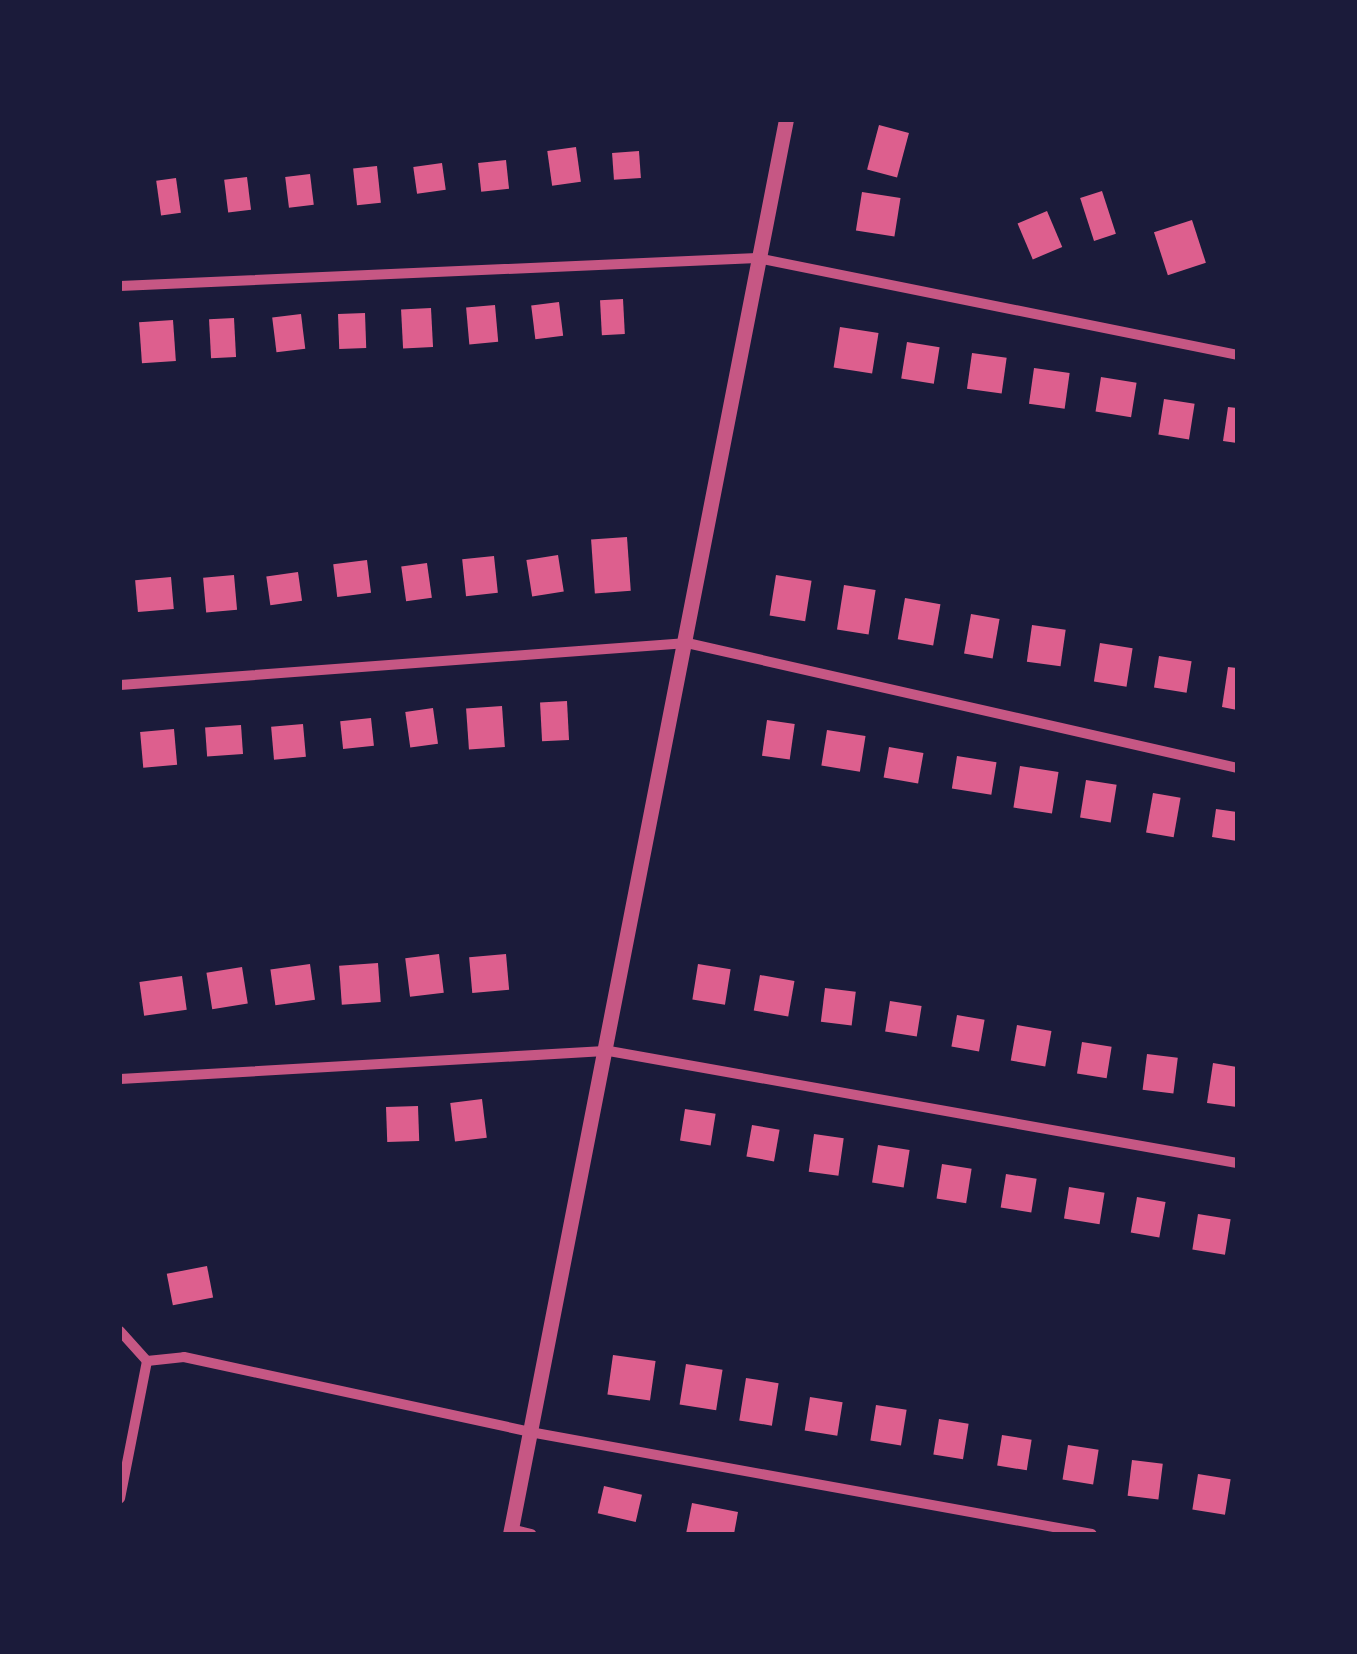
<!DOCTYPE html>
<html>
<head>
<meta charset="utf-8">
<style>
  body { margin:0 }
  #map { position:relative; width:1357px; height:1654px; overflow:hidden; background:#1b1b3a; font-family:Inter,sans-serif }
  div>[style] { position:absolute }
  .building>* { inset:0; background:#dd5f8e; transform-origin:0 0 }
  .minor>* { height:10px; margin:-5px; padding:0 5px; transform-origin:5px; border-radius:5px; background:#c65784 }
  .tertiary>* { height:15px; margin:-7.5px; padding:0 7.5px; transform-origin:7.5px; border-radius:7.5px; background:#c65784 }
  span { translate:-50% -50%; white-space:nowrap; text-align:center; line-height:1.15; -webkit-text-stroke:10px #1b1b3a; paint-order:stroke }
  .frame { position:absolute; inset:0; border:122px solid #1b1b3a; pointer-events:none }
</style>
</head>
<body>
<div id="map">
  <div class="building">
    <i style="left:879px;top:125px;width:31px;height:46px;rotate:15deg"></i>
    <i style="left:576px;top:147px;width:35px;height:29px;rotate:82deg"></i>
    <i style="left:639px;top:151px;width:27px;height:27px;rotate:86deg"></i>
    <i style="left:506px;top:160px;width:29px;height:28px;rotate:84deg"></i>
    <i style="left:442px;top:163px;width:27px;height:29px;rotate:82deg"></i>
    <i style="left:377px;top:166px;width:37px;height:24px;rotate:84deg"></i>
    <i style="left:310px;top:174px;width:31px;height:25px;rotate:83deg"></i>
    <i style="left:247px;top:177px;width:33px;height:23px;rotate:83deg"></i>
    <i style="left:176px;top:178px;width:35px;height:20px;rotate:82deg"></i>
    <i style="left:1102px;top:191px;width:45px;height:23px;rotate:72deg"></i>
    <i style="left:862px;top:192px;width:39px;height:39px;rotate:9deg"></i>
    <i style="left:1047px;top:211px;width:39px;height:32px;rotate:67deg"></i>
    <i style="left:1192px;top:220px;width:45px;height:40px;rotate:72deg"></i>
    <i style="left:623px;top:299px;width:35px;height:23px;rotate:87deg"></i>
    <i style="left:559px;top:302px;width:34px;height:28px;rotate:83deg"></i>
    <i style="left:495px;top:305px;width:37px;height:29px;rotate:85deg"></i>
    <i style="left:431px;top:308px;width:39px;height:30px;rotate:87deg"></i>
    <i style="left:365px;top:313px;width:35px;height:27px;rotate:88deg"></i>
    <i style="left:301px;top:314px;width:35px;height:29px;rotate:83deg"></i>
    <i style="left:234px;top:318px;width:39px;height:25px;rotate:87deg"></i>
    <i style="left:173px;top:320px;width:41px;height:34px;rotate:86deg"></i>
    <i style="left:840px;top:327px;width:39px;height:41px;rotate:9deg"></i>
    <i style="left:907px;top:342px;width:33px;height:37px;rotate:9deg"></i>
    <i style="left:972px;top:353px;width:35px;height:36px;rotate:8deg"></i>
    <i style="left:1034px;top:368px;width:36px;height:36px;rotate:8deg"></i>
    <i style="left:1101px;top:377px;width:36px;height:35px;rotate:9deg"></i>
    <i style="left:1164px;top:399px;width:31px;height:36px;rotate:9deg"></i>
    <i style="clip-path:polygon(1228px 407px,1237px 408px,1237px 443px,1223px 441px)"></i>
    <i style="left:627px;top:537px;width:54px;height:36px;rotate:86deg"></i>
    <i style="left:558px;top:555px;width:37px;height:32px;rotate:81deg"></i>
    <i style="left:494px;top:556px;width:37px;height:32px;rotate:84deg"></i>
    <i style="left:367px;top:560px;width:33px;height:34px;rotate:83deg"></i>
    <i style="left:427px;top:563px;width:35px;height:26px;rotate:82deg"></i>
    <i style="left:298px;top:572px;width:29px;height:32px;rotate:82deg"></i>
    <i style="left:234px;top:575px;width:35px;height:31px;rotate:85deg"></i>
    <i style="left:776px;top:575px;width:36px;height:41px;rotate:9deg"></i>
    <i style="left:171px;top:577px;width:32px;height:36px;rotate:85deg"></i>
    <i style="left:844px;top:585px;width:32px;height:45px;rotate:9deg"></i>
    <i style="left:905px;top:598px;width:36px;height:42px;rotate:10deg"></i>
    <i style="left:971px;top:614px;width:29px;height:40px;rotate:10deg"></i>
    <i style="left:1032px;top:625px;width:34px;height:37px;rotate:8deg"></i>
    <i style="left:1100px;top:643px;width:33px;height:39px;rotate:9deg"></i>
    <i style="left:1159px;top:656px;width:33px;height:32px;rotate:9deg"></i>
    <i style="clip-path:polygon(1228px 667px,1237px 668px,1237px 710px,1222px 707px)"></i>
    <i style="left:567px;top:701px;width:39px;height:27px;rotate:87deg"></i>
    <i style="left:502px;top:706px;width:41px;height:36px;rotate:86deg"></i>
    <i style="left:433px;top:708px;width:36px;height:28px;rotate:82deg"></i>
    <i style="left:371px;top:718px;width:28px;height:31px;rotate:84deg"></i>
    <i style="left:767px;top:720px;width:28px;height:36px;rotate:8deg"></i>
    <i style="left:303px;top:724px;width:33px;height:32px;rotate:85deg"></i>
    <i style="left:241px;top:725px;width:29px;height:36px;rotate:86deg"></i>
    <i style="left:174px;top:729px;width:36px;height:34px;rotate:85deg"></i>
    <i style="left:827px;top:730px;width:39px;height:36px;rotate:9deg"></i>
    <i style="left:889px;top:747px;width:35px;height:31px;rotate:10deg"></i>
    <i style="left:957px;top:756px;width:40px;height:33px;rotate:9deg"></i>
    <i style="left:1020px;top:766px;width:39px;height:42px;rotate:9deg"></i>
    <i style="left:1086px;top:780px;width:31px;height:38px;rotate:9deg"></i>
    <i style="left:1153px;top:793px;width:28px;height:40px;rotate:10deg"></i>
    <i style="clip-path:polygon(1216px 809px,1237px 812px,1237px 841px,1212px 837px)"></i>
    <i style="left:439px;top:954px;width:39px;height:34px;rotate:83deg"></i>
    <i style="left:506px;top:954px;width:36px;height:37px;rotate:85deg"></i>
    <i style="left:378px;top:963px;width:39px;height:39px;rotate:86deg"></i>
    <i style="left:310px;top:964px;width:36px;height:40px;rotate:82deg"></i>
    <i style="left:698px;top:964px;width:33px;height:36px;rotate:9deg"></i>
    <i style="left:242px;top:967px;width:37px;height:36px;rotate:81deg"></i>
    <i style="left:760px;top:975px;width:35px;height:36px;rotate:10deg"></i>
    <i style="left:182px;top:976px;width:34px;height:43px;rotate:82deg"></i>
    <i style="left:825px;top:988px;width:31px;height:34px;rotate:7deg"></i>
    <i style="left:890px;top:1001px;width:32px;height:31px;rotate:9deg"></i>
    <i style="left:957px;top:1015px;width:28px;height:32px;rotate:10deg"></i>
    <i style="left:1017px;top:1025px;width:35px;height:36px;rotate:10deg"></i>
    <i style="left:1082px;top:1042px;width:30px;height:32px;rotate:9deg"></i>
    <i style="left:1147px;top:1054px;width:31px;height:36px;rotate:7deg"></i>
    <i style="clip-path:polygon(1213px 1063px,1237px 1067px,1237px 1107px,1207px 1103px)"></i>
    <i style="left:482px;top:1099px;width:39px;height:32px;rotate:83deg"></i>
    <i style="left:418px;top:1106px;width:35px;height:32px;rotate:88deg"></i>
    <i style="left:685px;top:1109px;width:31px;height:32px;rotate:9deg"></i>
    <i style="left:752px;top:1125px;width:28px;height:32px;rotate:10deg"></i>
    <i style="left:814px;top:1134px;width:30px;height:38px;rotate:8deg"></i>
    <i style="left:878px;top:1145px;width:32px;height:38px;rotate:9deg"></i>
    <i style="left:942px;top:1164px;width:30px;height:35px;rotate:9deg"></i>
    <i style="left:1006px;top:1174px;width:31px;height:34px;rotate:9deg"></i>
    <i style="left:1069px;top:1187px;width:36px;height:32px;rotate:9deg"></i>
    <i style="left:1137px;top:1197px;width:29px;height:36px;rotate:10deg"></i>
    <i style="left:1198px;top:1214px;width:33px;height:36px;rotate:9deg"></i>
    <i style="left:207px;top:1266px;width:32px;height:41px;rotate:79deg"></i>
    <i style="left:613px;top:1355px;width:43px;height:40px;rotate:8deg"></i>
    <i style="left:686px;top:1364px;width:37px;height:41px;rotate:9deg"></i>
    <i style="left:746px;top:1378px;width:33px;height:43px;rotate:9deg"></i>
    <i style="left:810px;top:1397px;width:33px;height:34px;rotate:9deg"></i>
    <i style="left:876px;top:1405px;width:31px;height:36px;rotate:9deg"></i>
    <i style="left:939px;top:1419px;width:30px;height:36px;rotate:9deg"></i>
    <i style="left:1002px;top:1435px;width:30px;height:31px;rotate:9deg"></i>
    <i style="left:1068px;top:1445px;width:31px;height:35px;rotate:9deg"></i>
    <i style="left:1132px;top:1460px;width:31px;height:36px;rotate:7deg"></i>
    <i style="left:1198px;top:1474px;width:33px;height:36px;rotate:9deg"></i>
    <i style="left:604px;top:1486px;width:39px;height:28px;rotate:13deg"></i>
    <i style="clip-path:polygon(692px 1503px,738px 1512px,734px 1534px,686px 1534px)"></i>
  </div>
  <div class="minor">
    <i style="left:120px;top:286px;width:638px;rotate:-2.52deg"></i>
    <i style="left:757px;top:258px;width:490px;rotate:11.4deg"></i>
    <i style="left:120px;top:685px;width:569px;rotate:-4.24deg"></i>
    <i style="left:687px;top:643px;width:564px;rotate:12.8deg"></i>
    <i style="left:120px;top:1079px;width:490px;rotate:-3.3deg"></i>
    <i style="left:609px;top:1051px;width:638px;rotate:10.11deg"></i>
    <i style="left:120px;top:1331px;width:40px;rotate:48deg"></i>
    <i style="left:147px;top:1361px;width:140px;rotate:101.1deg"></i>
    <i style="left:147px;top:1361px;width:37px;rotate:-6deg"></i>
    <i style="left:184px;top:1357px;width:354px;rotate:12.2deg"></i>
    <i style="left:530px;top:1432px;width:571px;rotate:10.29deg"></i>
    <i style="left:511px;top:1529px;width:21px;rotate:14deg"></i>
  </div>
  <div class="tertiary">
    <i style="left:510px;top:1534px;width:1441px;rotate:-78.96deg"></i>
  </div>
  <div class="frame"></div>
</div>
</body>
</html>
